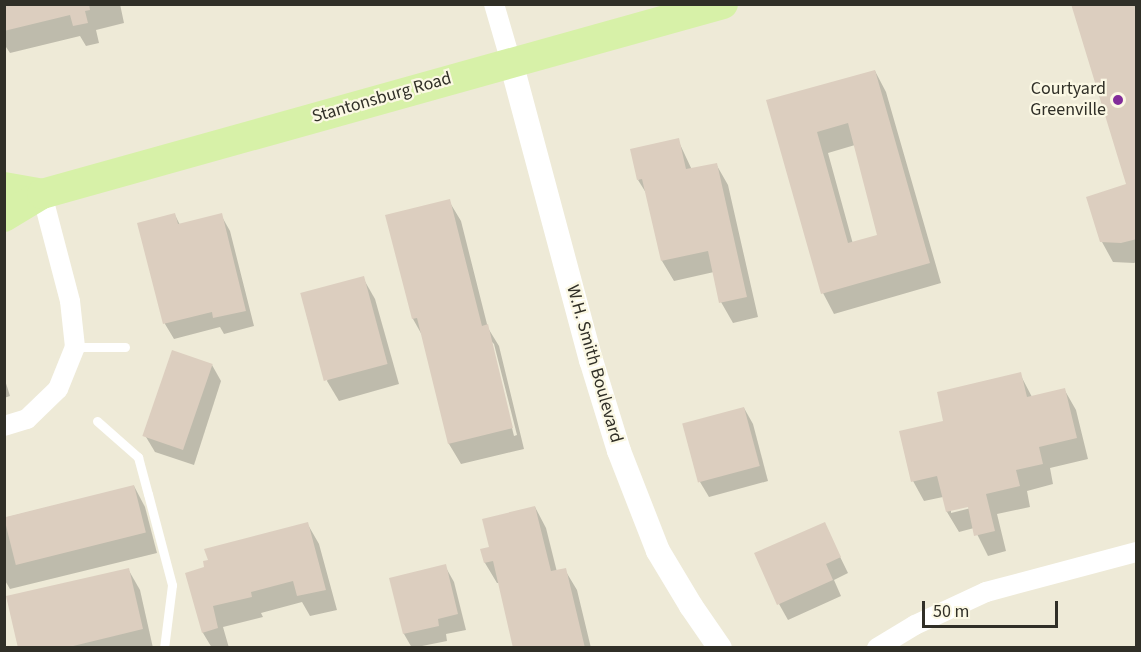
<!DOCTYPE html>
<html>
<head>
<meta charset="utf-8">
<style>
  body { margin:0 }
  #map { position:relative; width:1141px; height:652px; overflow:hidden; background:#eeead7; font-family:"Source Sans 3",sans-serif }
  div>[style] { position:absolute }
  .shadow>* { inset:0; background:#0003 }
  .building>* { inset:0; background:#dccebf; transform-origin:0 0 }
  .service>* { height:9px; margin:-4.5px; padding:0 4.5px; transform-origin:4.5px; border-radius:4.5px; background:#fff }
  .minor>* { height:20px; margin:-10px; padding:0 10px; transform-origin:10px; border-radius:10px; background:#fff }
  .tertiary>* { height:24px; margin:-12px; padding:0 12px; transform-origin:12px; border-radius:12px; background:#fff }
  .primary>* { height:30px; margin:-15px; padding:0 15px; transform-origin:15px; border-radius:15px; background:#d7f1a8 }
  .dots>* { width:16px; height:16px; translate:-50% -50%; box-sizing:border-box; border:3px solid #fbf8e4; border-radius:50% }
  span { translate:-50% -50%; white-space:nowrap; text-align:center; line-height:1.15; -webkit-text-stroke:4.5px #fbf8e4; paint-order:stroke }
  .poi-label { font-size:18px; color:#302f27 }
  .right { translate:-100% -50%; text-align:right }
  .street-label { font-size:18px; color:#302f27 }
  .frame { position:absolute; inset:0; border:6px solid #302f27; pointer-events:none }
  .scale { position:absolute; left:922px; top:601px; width:136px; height:27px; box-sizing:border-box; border:3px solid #302f27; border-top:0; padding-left:8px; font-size:18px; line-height:21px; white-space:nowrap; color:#302f27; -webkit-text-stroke:4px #fbf8e4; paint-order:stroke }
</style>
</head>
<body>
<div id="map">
  <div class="shadow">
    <i style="clip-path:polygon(4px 4px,120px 4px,124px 23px,96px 30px,99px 43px,86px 46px,80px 36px,10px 53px,4px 44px)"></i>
    <i style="clip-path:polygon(1072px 4px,1136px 4px,1136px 262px,1134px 263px,1113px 262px,1102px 242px,1128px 185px)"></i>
    <i style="clip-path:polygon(evenodd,875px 71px,886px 92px,941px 283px,834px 314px,823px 293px,768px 102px,875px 71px,855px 145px,879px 236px,853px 244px,828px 153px,855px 145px)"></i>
    <i style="clip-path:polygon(678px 140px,692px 170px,716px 164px,728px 185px,758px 317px,733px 323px,721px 302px,714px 272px,674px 281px,662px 261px,648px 196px,638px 180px)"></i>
    <i style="clip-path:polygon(evenodd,449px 201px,461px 221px,488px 328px,499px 346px,524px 449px,461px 464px,449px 444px,422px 335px,413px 319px,387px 217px,449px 201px,490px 340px,494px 344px,517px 435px,514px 436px,490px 340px)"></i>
    <i style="clip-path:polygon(175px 215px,180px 225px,221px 215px,230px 231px,254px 326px,224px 334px,220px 327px,174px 339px,165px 324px,138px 224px)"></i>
    <i style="clip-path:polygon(363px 278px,375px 299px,399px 384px,339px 401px,327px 381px)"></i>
    <i style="clip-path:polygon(212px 365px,221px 381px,194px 465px,155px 452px,146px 437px)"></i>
    <i style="clip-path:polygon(evenodd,1020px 374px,1032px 397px,1064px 389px,1076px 410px,1088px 459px,1050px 468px,1053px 484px,1027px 491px,1030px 507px,997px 514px,1006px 551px,988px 556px,974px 528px,959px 532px,947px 512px,943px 497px,924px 501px,913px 481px,945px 422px,1020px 374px,975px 504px,975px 507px,951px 513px,951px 509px,975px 504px)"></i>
    <i style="clip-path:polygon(4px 377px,10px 396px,4px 398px)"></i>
    <i style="clip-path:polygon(744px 408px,753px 424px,768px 481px,709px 497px,700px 482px,684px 424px)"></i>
    <i style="clip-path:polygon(134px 486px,145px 507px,157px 553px,10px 589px,4px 579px,4px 518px)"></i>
    <i style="clip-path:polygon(535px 507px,546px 528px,557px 572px,565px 570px,577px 590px,591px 648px,515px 648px,499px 583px,497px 583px,485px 563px,482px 550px,491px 548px)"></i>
    <i style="clip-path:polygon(307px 523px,319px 544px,337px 610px,310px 616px,302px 602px,261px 613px,263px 617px,223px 627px,229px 648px,212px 648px,203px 633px,206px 568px)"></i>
    <i style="clip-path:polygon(824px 524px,848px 573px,834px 580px,841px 596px,788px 620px,779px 604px)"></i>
    <i style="clip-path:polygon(445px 566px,454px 582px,466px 630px,446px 634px,447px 641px,412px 648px,404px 634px,391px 579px)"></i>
    <i style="clip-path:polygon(128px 569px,140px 590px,153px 648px,19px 648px)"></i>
  </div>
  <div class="building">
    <i style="clip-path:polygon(4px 4px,89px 4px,90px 10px,85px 11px,88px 23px,73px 26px,70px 15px,4px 31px)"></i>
    <i style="clip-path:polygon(1071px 4px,1134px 4px,1137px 15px,1137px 239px,1121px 243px,1100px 242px,1086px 197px,1126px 184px)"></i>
    <i style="clip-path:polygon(evenodd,875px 70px,930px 263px,821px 294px,766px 100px,875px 70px,848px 123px,877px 235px,848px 243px,817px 132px,848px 123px)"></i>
    <i style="clip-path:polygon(679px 138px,686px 169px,717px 163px,747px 297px,719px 303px,708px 251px,661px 261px,642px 179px,637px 180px,630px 149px)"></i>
    <i style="clip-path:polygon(450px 199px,482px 326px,488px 324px,513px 428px,448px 444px,417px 318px,412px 319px,385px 215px)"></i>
    <i style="clip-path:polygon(175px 213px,178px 224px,222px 213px,246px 311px,213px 318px,212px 312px,163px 324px,137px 223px)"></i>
    <i style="left:364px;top:276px;width:91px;height:66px;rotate:75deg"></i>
    <i style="left:172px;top:350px;width:43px;height:91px;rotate:19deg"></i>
    <i style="clip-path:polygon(1021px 372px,1027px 397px,1065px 388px,1077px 438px,1039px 447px,1043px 464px,1016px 470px,1020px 486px,986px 494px,995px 531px,974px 536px,968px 507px,946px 512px,937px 476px,911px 482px,899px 431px,943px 421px,937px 392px)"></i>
    <i style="left:744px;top:407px;width:61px;height:64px;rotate:75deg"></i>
    <i style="left:134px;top:485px;width:49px;height:134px;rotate:76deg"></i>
    <i style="clip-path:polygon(535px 506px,551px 571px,566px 568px,585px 648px,513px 648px,493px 561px,484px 563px,480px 549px,489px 547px,482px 519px)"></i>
    <i style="clip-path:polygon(308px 522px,326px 590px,297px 596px,293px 581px,251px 592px,252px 597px,213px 606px,218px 628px,202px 633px,185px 573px,204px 567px,203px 561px,208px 560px,204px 549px)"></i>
    <i style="clip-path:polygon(825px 522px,841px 557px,826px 564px,833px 580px,777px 605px,754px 553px)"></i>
    <i style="clip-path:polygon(446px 564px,458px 614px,438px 619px,439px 626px,403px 634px,389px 578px)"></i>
    <i style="clip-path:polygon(129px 568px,143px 629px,65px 648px,18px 648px,6px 596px)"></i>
  </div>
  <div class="service">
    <i style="left:75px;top:347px;width:50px"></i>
    <i style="left:97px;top:421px;width:55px;rotate:41.3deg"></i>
    <i style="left:138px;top:457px;width:38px;rotate:75deg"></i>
    <i style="left:148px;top:494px;width:94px;rotate:75.2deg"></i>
    <i style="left:172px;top:585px;width:64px;rotate:97.2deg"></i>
  </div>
  <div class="minor">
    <i style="left:494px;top:4px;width:60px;rotate:73.7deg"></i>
    <i style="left:4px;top:426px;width:24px;rotate:-17deg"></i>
    <i style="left:27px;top:419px;width:43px;rotate:-44.1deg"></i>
    <i style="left:58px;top:389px;width:45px;rotate:-68deg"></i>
    <i style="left:75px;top:347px;width:46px;rotate:-96.2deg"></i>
    <i style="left:70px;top:301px;width:111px;rotate:-104.7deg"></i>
    <i style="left:877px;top:648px;width:44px;rotate:-31.2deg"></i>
    <i style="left:915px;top:625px;width:78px;rotate:-24.9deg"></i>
    <i style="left:986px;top:592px;width:155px;rotate:-14.9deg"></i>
  </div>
  <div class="tertiary">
    <i style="left:511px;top:62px;width:309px;rotate:75deg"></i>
    <i style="left:591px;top:360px;width:95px;rotate:72.9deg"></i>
    <i style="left:619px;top:451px;width:107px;rotate:68.7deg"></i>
    <i style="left:658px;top:551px;width:64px;rotate:59deg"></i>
    <i style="left:691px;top:606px;width:51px;rotate:55.4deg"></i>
  </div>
  <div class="primary">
    <i style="left:4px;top:187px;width:39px;rotate:10deg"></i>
    <i style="left:4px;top:217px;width:44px;rotate:-31.2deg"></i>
    <i style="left:42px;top:194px;width:707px;rotate:-15.59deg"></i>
  </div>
  <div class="dots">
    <i style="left:1118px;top:100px;background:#822c9a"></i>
  </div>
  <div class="poi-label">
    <span class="right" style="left:1106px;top:100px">Courtyard<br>Greenville</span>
  </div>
  <div class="street-label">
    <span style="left:382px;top:98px;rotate:-16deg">Stantonsburg Road</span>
    <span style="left:594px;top:364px;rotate:74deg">W.H. Smith Boulevard</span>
  </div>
  <div class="frame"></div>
  <div class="scale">50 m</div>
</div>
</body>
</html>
